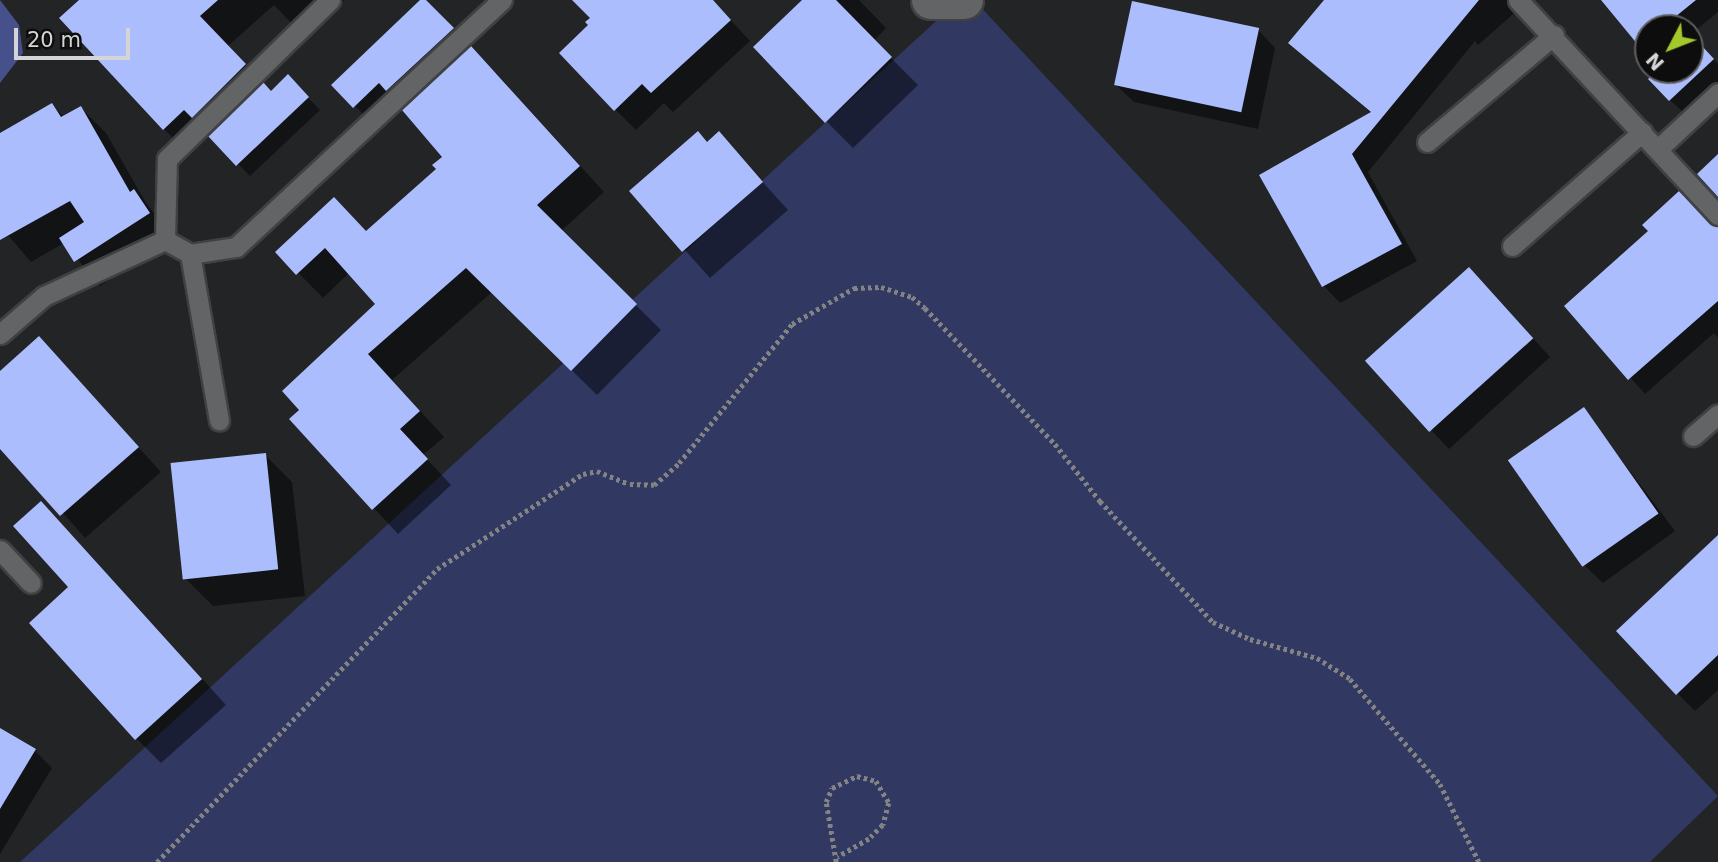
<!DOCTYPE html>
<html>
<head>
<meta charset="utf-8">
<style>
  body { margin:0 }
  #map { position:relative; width:1718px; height:862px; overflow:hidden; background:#232426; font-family:"DejaVu Sans",sans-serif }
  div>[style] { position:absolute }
  .green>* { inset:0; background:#313962 }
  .water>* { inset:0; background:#46518b }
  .shadow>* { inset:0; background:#0007 }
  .building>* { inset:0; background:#acbdfe; transform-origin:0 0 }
  .path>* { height:4.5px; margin-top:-2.25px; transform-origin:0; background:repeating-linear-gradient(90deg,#838385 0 3.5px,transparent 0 7px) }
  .roads { filter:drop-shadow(2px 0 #404143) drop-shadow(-2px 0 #404143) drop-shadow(0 2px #404143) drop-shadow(0 -2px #404143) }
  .lane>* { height:19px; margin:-9.5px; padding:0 9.5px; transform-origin:9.5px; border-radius:9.5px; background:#636466 }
  .street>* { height:38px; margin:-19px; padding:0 19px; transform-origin:19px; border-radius:19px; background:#636466 }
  span { translate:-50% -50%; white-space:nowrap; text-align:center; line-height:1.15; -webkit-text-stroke:7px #0d0d0e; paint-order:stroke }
  .north { position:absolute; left:1634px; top:14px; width:70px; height:70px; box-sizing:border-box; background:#0d0d0e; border:2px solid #5d5d5e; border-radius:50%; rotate:228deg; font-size:19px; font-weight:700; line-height:28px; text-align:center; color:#d5d5d7 }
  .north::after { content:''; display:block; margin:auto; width:24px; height:32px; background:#a2c929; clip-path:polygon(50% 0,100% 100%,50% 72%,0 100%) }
  .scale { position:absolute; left:14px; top:28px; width:116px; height:32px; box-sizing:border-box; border:4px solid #d5d5d7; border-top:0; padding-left:9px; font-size:21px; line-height:24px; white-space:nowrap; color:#d5d5d7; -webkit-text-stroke:5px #0d0d0e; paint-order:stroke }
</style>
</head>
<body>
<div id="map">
  <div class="green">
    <i style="clip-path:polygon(959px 0,974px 0,1718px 796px,1650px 862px,20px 862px)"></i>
  </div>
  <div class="water">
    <i style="clip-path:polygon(0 0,19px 25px,23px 53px,0 83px)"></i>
  </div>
  <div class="shadow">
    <i style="clip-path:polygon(82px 0,345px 0,305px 37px,274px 5px,228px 46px,272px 92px,288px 77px,320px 110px,250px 176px,209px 134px,188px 153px,164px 129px,62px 18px)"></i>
    <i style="clip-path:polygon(424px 0,464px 41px,367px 118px,334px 85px)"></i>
    <i style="clip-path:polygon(574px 0,712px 0,750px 41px,673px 112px,664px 103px,636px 130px,615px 109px,592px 18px)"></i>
    <i style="clip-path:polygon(804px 0,859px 0,886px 28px,874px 41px,918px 85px,853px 148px,826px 121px)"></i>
    <i style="clip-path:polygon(1326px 0,1529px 0,1478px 45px,1475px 41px,1368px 172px,1417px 261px,1340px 303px,1324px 286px,1261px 175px,1372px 114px,1290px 43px)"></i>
    <i style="clip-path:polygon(1603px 0,1718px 0,1718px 12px,1690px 35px,1718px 64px,1718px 87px,1687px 116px,1670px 100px,1661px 70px,1690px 70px,1690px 28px,1648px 28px,1648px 54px)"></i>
    <i style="clip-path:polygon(1258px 30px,1275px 48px,1258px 129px,1134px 102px,1116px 85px)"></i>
    <i style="clip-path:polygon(496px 73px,604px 192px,561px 231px,661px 330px,597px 395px,492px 292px,392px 380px,444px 437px,423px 455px,451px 485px,398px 534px,291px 419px,378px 305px,349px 273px,323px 298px,278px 252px,367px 233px,438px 169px)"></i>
    <i style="clip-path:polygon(52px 105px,64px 117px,81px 108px,106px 133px,146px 203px,174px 239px,100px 286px,64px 243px,31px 262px,0 226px,0 135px)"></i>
    <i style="clip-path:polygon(719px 134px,788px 210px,710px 278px,632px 191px)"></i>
    <i style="clip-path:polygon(1710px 226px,1718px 226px,1718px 338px,1714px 333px,1645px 394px,1566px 306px)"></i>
    <i style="clip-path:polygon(1487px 287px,1550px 357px,1449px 449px,1432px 431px)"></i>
    <i style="clip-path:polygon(39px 338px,161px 472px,85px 538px,0 441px,0 373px)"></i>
    <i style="clip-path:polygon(1584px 410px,1675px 531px,1603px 583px,1585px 566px)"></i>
    <i style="clip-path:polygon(265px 455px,292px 482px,305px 596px,213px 606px,186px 579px)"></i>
    <i style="clip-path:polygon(65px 528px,226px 705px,161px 763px,136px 738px,71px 587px)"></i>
    <i style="clip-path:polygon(1718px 537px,1718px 690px,1695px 711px,1677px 693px)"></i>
    <i style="clip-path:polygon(0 730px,35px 751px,52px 768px,0 854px)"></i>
  </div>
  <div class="building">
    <i style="clip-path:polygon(79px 0,218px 0,200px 16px,246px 64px,192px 118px,184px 110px,163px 130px,59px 18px)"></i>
    <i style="clip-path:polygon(420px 0,426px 0,454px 28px,386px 91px,379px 83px,353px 108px,331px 85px)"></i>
    <i style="clip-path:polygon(572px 0,713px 0,731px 20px,651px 93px,642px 84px,614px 111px,559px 53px,588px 25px,585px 22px,590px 18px)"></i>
    <i style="clip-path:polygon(802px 0,836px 0,892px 57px,825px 123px,753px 47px)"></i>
    <i style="clip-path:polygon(1324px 0,1479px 0,1352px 154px,1402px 244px,1322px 287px,1259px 175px,1371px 112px,1288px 43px)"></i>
    <i style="clip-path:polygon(1601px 0,1696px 0,1675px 17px,1685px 28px,1648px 28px,1648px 57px)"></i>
    <i style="left:1132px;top:1px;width:130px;height:86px;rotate:12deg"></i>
    <i style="clip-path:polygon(1690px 33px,1714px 59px,1669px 101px,1648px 79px,1658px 70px,1690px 70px)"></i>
    <i style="clip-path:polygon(471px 46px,580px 166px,537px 205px,637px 304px,571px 371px,466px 268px,368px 354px,420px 411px,400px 429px,428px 459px,372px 510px,289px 419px,299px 410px,282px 391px,375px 304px,325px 248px,296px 275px,275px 252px,334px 197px,366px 231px,436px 169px,432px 165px,442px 157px,402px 110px)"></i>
    <i style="clip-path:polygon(288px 74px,309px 97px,236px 166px,208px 136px,263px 82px,271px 91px)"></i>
    <i style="clip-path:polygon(52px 103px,61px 117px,81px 106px,130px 192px,134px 189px,150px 213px,74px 262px,59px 238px,84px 222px,70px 201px,0 240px,0 133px)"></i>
    <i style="clip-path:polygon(698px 131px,707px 142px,719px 131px,763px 182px,682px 252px,629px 191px)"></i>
    <i style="clip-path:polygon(1718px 154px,1718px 197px,1697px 174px)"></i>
    <i style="clip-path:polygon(1679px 191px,1718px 227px,1718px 301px,1628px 380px,1564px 306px,1648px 231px,1642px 225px)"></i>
    <i style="left:1469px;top:267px;width:96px;height:140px;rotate:48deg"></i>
    <i style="clip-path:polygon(39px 336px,139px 447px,60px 516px,0 449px,0 371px)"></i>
    <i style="left:1584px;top:407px;width:130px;height:93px;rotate:55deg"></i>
    <i style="left:266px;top:453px;width:117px;height:96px;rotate:84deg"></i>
    <i style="clip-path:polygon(41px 501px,202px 679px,135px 740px,29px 623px,68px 587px,13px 526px)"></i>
    <i style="clip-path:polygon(1718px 535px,1718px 655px,1676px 695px,1616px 631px)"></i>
    <i style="clip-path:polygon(0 728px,36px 749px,0 809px)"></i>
  </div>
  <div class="path">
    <i style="left:157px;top:862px;width:405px;rotate:-46.3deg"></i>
    <i style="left:437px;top:569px;width:174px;rotate:-33.1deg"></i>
    <i style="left:583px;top:474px;width:14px;rotate:-12deg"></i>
    <i style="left:597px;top:471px;width:35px;rotate:22deg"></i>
    <i style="left:630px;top:484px;width:24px;rotate:2deg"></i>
    <i style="left:654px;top:485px;width:33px;rotate:-41deg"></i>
    <i style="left:679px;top:463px;width:179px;rotate:-50.9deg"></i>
    <i style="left:792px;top:324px;width:72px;rotate:-30.1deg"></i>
    <i style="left:854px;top:288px;width:27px;rotate:-2deg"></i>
    <i style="left:881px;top:287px;width:33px;rotate:18deg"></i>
    <i style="left:912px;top:297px;width:17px;rotate:40deg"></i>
    <i style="left:925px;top:308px;width:188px;rotate:46.3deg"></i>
    <i style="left:1055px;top:444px;width:73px;rotate:51.7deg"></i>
    <i style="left:1100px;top:501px;width:166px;rotate:47deg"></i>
    <i style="left:1213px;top:622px;width:41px;rotate:24.7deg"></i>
    <i style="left:1250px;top:639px;width:70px;rotate:15.8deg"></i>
    <i style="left:1317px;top:658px;width:39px;rotate:32deg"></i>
    <i style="left:1350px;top:679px;width:138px;rotate:49.4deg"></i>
    <i style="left:1440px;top:784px;width:87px;rotate:63.4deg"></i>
    <i style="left:836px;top:862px;width:61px;rotate:-99.5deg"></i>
    <i style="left:826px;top:802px;width:15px;rotate:-67deg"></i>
    <i style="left:832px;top:788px;width:28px;rotate:-26deg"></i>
    <i style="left:857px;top:776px;width:20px;rotate:15deg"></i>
    <i style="left:876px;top:781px;width:26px;rotate:59deg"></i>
    <i style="left:889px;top:803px;width:23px;rotate:105deg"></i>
    <i style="left:883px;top:825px;width:20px;rotate:135deg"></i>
    <i style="left:869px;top:839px;width:36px;rotate:150deg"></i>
  </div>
  <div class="roads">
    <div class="lane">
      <i style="left:1518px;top:0;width:294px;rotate:47.1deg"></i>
      <i style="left:1427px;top:142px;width:166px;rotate:-40.1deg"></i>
      <i style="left:1658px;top:149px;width:82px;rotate:-43deg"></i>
      <i style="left:165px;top:240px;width:29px;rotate:29deg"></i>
      <i style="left:190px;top:254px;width:47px;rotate:-8.7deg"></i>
      <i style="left:236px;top:247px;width:363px;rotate:-42.9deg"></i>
      <i style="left:1512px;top:246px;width:173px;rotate:-41.2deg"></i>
      <i style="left:190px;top:254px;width:169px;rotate:80.1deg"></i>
      <i style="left:0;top:334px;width:58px;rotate:-40.8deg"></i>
      <i style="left:44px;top:296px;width:133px;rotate:-24.8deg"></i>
      <i style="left:165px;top:240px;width:81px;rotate:-88.6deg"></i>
      <i style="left:167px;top:159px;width:228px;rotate:-44.3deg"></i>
      <i style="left:1693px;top:436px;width:33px;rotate:-41deg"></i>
      <i style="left:0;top:550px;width:45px;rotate:46.8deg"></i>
    </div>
    <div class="street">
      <i style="left:931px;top:0;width:33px"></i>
    </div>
  </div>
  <div class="north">N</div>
  <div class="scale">20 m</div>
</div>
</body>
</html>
